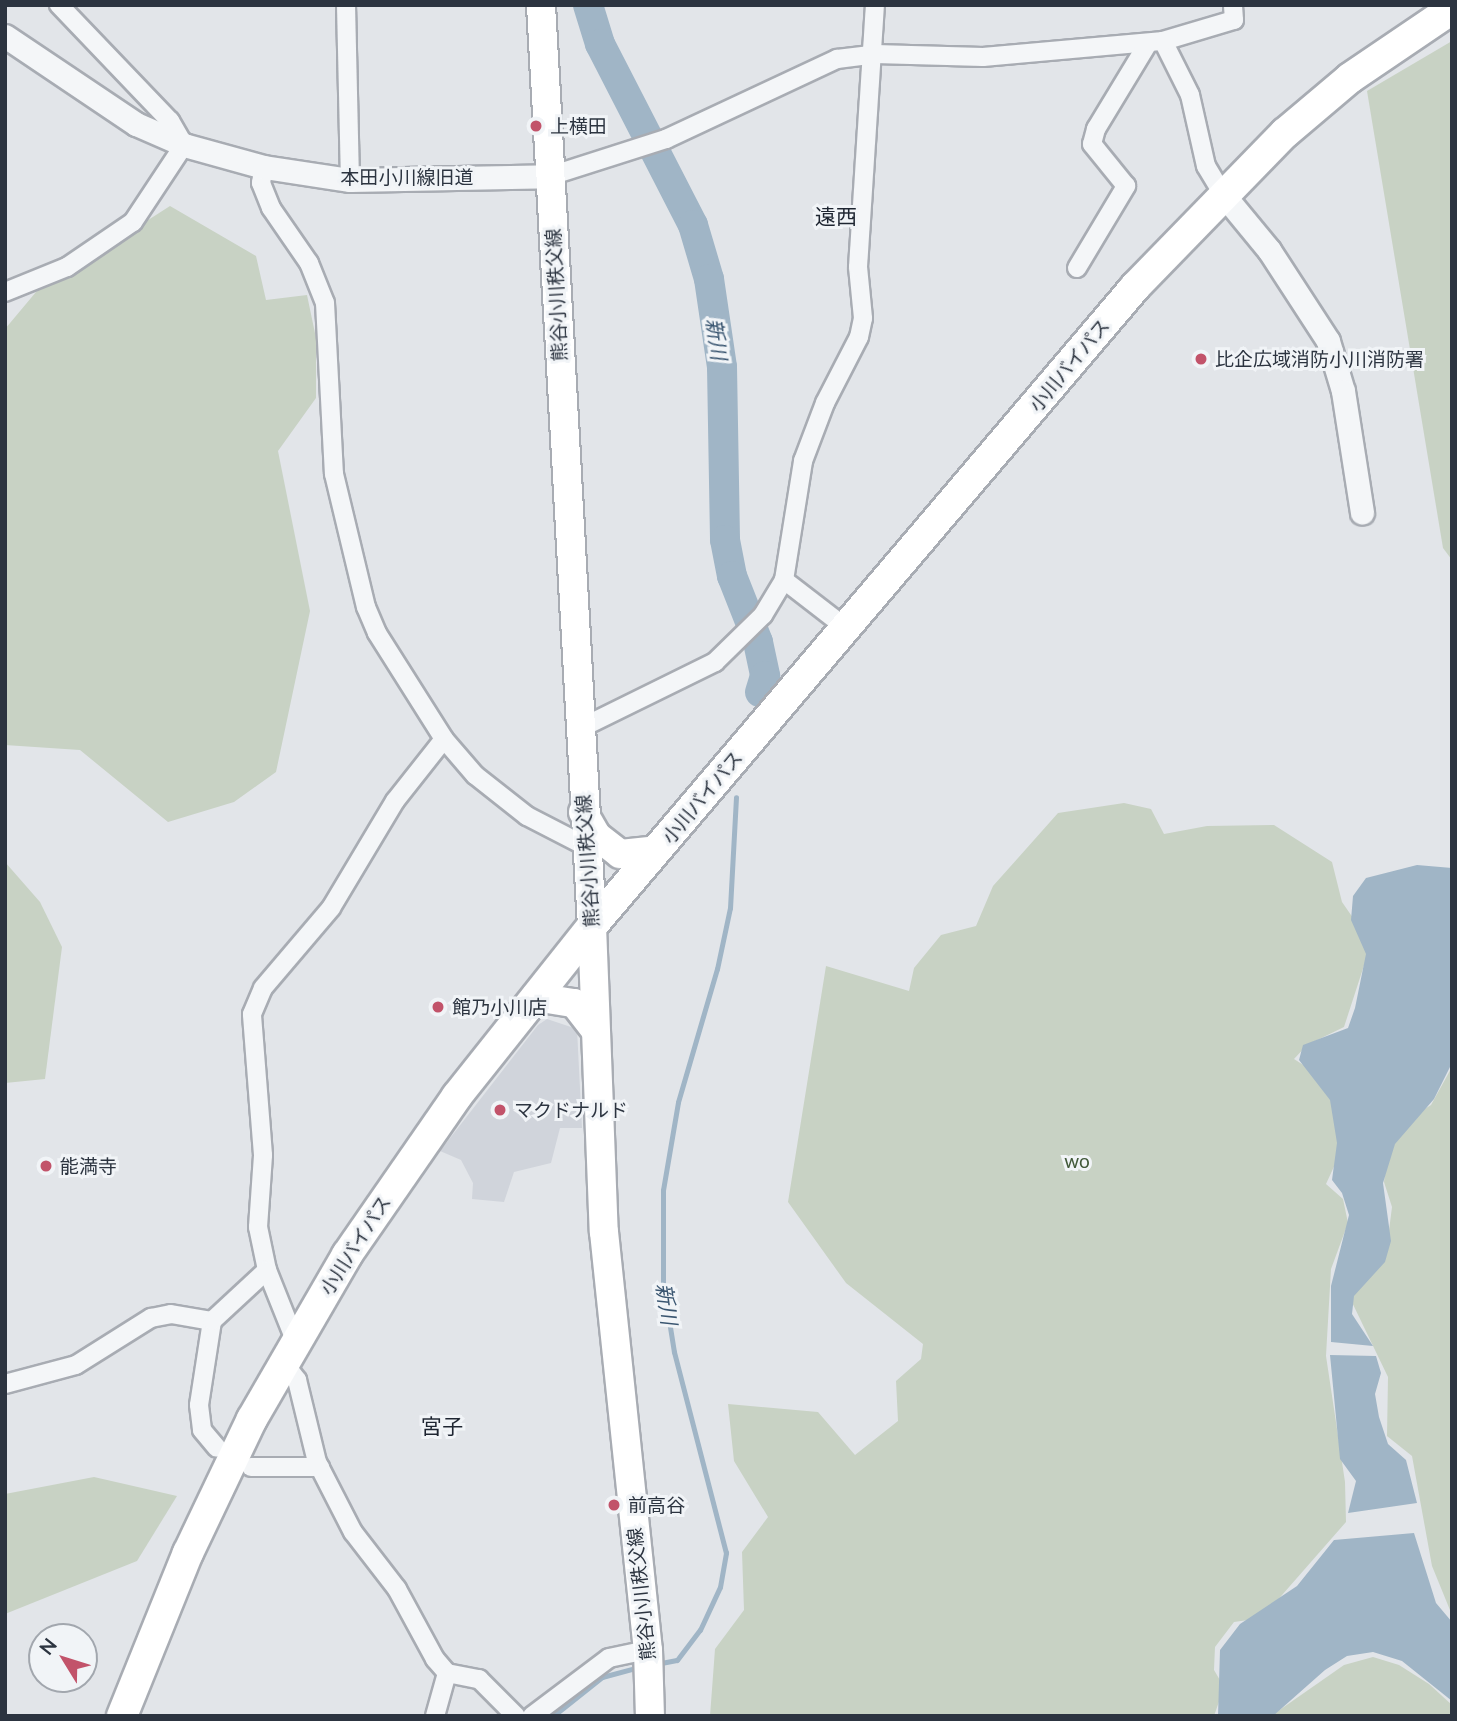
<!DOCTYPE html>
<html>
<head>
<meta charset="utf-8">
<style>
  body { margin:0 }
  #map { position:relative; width:1457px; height:1721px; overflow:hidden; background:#e2e5e9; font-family:Lato,"Noto Sans JP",sans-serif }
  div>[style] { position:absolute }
  .built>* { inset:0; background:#d0d4db }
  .green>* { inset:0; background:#c8d2c4 }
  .water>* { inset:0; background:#a0b5c6 }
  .stream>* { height:5px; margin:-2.5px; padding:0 2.5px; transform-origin:2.5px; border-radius:2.5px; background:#a0b5c6 }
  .river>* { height:30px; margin:-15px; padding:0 15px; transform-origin:15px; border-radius:15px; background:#a0b5c6 }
  .roads { filter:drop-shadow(2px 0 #a8acb3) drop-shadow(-2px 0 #a8acb3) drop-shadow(0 2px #a8acb3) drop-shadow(0 -2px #a8acb3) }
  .minor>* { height:18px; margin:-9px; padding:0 9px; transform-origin:9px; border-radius:9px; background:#f4f6f8 }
  .tertiary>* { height:23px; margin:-11.5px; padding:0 11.5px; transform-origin:11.5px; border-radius:11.5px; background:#f4f6f8 }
  .primary>* { height:28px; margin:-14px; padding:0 14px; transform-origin:14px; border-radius:14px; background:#fff }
  .trunk>* { height:30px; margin:-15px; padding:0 15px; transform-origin:15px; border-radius:15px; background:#fff }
  .dots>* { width:19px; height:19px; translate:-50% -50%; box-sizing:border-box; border:4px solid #f1f4f7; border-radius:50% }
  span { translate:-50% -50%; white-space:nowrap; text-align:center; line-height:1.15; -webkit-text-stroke:6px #f1f4f7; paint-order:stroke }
  .poi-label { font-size:19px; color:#2c3440 }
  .left { translate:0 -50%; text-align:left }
  .street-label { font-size:19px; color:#2c3440 }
  .park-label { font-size:19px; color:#425a3a }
  .neighbourhood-label { font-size:21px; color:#1e2531 }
  .water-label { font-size:21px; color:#395570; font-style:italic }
  .frame { position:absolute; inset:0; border:7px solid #2c3440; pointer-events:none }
  .north { position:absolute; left:28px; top:1623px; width:70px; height:70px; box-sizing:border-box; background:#f1f4f7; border:2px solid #a2a7ae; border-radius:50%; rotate:308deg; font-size:19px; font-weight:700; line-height:28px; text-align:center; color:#2c3440 }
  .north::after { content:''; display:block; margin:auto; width:24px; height:32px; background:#c2536a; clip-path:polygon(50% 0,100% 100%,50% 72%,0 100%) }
</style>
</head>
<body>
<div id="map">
  <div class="built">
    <i style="clip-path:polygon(547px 1019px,577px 1029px,582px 1128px,560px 1128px,551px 1163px,514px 1172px,504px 1202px,472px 1199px,473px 1183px,461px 1160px,440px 1151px,538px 1025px)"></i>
  </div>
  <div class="green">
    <i style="clip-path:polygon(1452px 41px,1452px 560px,1443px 548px,1367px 91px)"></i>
    <i style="clip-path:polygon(170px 206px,256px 256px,266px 300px,307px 295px,316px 338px,316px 398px,278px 451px,310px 611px,276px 772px,234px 802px,168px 822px,80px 750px,5px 745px,5px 329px,36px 292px)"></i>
    <i style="clip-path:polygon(1124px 803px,1151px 809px,1164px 834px,1207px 826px,1274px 825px,1332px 862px,1342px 902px,1371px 944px,1344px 1027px,1307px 1045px,1294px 1059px,1325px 1079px,1343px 1147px,1326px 1184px,1343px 1199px,1348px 1223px,1331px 1269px,1326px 1356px,1345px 1482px,1346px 1522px,1262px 1618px,1234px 1622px,1215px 1647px,1214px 1670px,1224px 1687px,1214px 1716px,710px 1716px,715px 1649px,744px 1610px,742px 1552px,768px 1517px,734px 1461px,728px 1404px,818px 1412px,855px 1455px,898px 1421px,896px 1381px,921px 1359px,923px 1344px,846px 1283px,788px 1202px,826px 966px,909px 991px,914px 968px,941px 935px,976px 926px,993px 886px,1058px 813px)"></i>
    <i style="clip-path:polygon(5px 862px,40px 902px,62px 947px,45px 1079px,5px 1083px)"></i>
    <i style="clip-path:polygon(1452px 1067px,1452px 1615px,1432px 1566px,1412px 1456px,1387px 1436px,1388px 1377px,1348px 1294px,1386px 1254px,1392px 1207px,1384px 1182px,1387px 1152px,1402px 1123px,1431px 1105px)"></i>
    <i style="clip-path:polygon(94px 1477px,177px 1496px,137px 1561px,5px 1614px,5px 1494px)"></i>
    <i style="clip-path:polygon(1373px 1657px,1399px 1665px,1429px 1684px,1452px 1705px,1452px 1716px,1271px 1716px,1344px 1665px)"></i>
  </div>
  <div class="water">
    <i style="clip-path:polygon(1417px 865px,1452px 868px,1452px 1063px,1434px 1099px,1395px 1144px,1383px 1183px,1391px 1241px,1385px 1262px,1354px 1296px,1352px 1314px,1373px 1346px,1331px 1342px,1331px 1286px,1349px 1215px,1342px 1193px,1332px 1180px,1337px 1143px,1330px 1100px,1299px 1060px,1303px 1045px,1348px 1028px,1355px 1008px,1366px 954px,1351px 920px,1353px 896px,1366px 878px)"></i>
    <i style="clip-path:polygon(1330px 1355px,1376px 1356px,1381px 1373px,1375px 1394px,1379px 1417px,1388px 1444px,1406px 1460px,1417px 1503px,1348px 1513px,1356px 1481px,1340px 1459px)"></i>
    <i style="clip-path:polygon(1414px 1533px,1436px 1603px,1452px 1622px,1452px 1701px,1402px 1661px,1373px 1652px,1347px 1656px,1325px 1670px,1273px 1716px,1218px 1716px,1220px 1650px,1240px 1624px,1297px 1586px,1334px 1540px)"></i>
  </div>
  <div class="stream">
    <i style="left:656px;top:1664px;width:21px;rotate:-11deg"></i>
    <i style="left:677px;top:1660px;width:38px;rotate:-53deg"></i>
    <i style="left:700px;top:1630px;width:47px;rotate:-65.1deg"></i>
    <i style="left:720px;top:1587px;width:35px;rotate:-80deg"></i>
    <i style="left:726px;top:1553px;width:208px;rotate:-104.5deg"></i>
    <i style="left:674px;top:1352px;width:70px;rotate:-99.1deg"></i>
    <i style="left:663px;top:1283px;width:93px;rotate:-90deg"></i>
    <i style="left:663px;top:1190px;width:89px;rotate:-80.3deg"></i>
    <i style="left:678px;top:1102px;width:139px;rotate:-73.7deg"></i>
    <i style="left:717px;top:969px;width:62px;rotate:-78deg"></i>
    <i style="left:730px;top:908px;width:111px;rotate:-86.9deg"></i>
    <i style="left:553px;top:1716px;width:63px;rotate:-38.5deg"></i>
    <i style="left:602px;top:1677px;width:39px;rotate:-15deg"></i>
  </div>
  <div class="river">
    <i style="left:588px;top:5px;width:41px;rotate:72.9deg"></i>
    <i style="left:600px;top:44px;width:203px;rotate:62.8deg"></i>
    <i style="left:693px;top:225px;width:56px;rotate:73.5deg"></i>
    <i style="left:709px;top:279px;width:89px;rotate:81.6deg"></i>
    <i style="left:722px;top:367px;width:173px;rotate:89deg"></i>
    <i style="left:725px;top:540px;width:37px;rotate:79deg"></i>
    <i style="left:732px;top:576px;width:71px;rotate:68.5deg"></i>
    <i style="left:758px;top:642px;width:35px;rotate:78deg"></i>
    <i style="left:765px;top:676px;width:17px;rotate:107deg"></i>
  </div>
  <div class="roads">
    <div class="minor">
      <i style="left:346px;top:5px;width:175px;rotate:88.7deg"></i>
      <i style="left:1163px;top:41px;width:60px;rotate:63.4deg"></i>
      <i style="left:1190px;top:95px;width:73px;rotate:77.3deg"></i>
      <i style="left:1206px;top:166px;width:31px;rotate:59deg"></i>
      <i style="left:264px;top:167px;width:16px;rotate:101deg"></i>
      <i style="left:261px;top:183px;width:27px;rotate:68deg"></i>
      <i style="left:271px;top:208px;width:67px;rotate:55.4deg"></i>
      <i style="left:309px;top:263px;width:43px;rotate:68.2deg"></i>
      <i style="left:325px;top:303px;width:171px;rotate:87deg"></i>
      <i style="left:334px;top:474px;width:137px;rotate:76.5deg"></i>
      <i style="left:366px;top:607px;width:28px;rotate:67deg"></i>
      <i style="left:377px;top:633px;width:125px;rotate:57.7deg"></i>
      <i style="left:444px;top:739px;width:48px;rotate:49.3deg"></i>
      <i style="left:475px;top:775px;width:66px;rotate:38.3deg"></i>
      <i style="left:527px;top:816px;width:65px;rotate:27.3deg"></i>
      <i style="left:550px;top:176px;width:122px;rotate:-17.7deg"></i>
      <i style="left:666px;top:139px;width:189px;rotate:-25.1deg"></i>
      <i style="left:837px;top:59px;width:38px;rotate:-7deg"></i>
      <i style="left:875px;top:54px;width:108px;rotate:1.6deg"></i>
      <i style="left:983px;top:57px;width:181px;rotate:-5.1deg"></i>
      <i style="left:1163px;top:41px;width:74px;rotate:-16.5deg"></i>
      <i style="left:1234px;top:20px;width:15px;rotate:-94deg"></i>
      <i style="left:1077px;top:268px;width:96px;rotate:-59.1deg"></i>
      <i style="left:1126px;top:186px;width:54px;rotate:-129deg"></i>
      <i style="left:1092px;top:144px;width:16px;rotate:-75deg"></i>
      <i style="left:1096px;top:129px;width:100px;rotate:-58.8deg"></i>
      <i style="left:5px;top:292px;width:67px;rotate:-22deg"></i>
      <i style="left:67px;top:267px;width:80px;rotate:-34.3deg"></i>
      <i style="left:133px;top:222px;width:92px;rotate:-56.5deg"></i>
      <i style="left:184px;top:145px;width:28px;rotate:-120deg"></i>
      <i style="left:170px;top:121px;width:161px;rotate:-133.7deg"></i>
      <i style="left:784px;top:580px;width:78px;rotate:37.7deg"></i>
      <i style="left:579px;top:729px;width:152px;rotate:-26.2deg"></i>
      <i style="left:715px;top:662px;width:67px;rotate:-44.4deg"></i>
      <i style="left:763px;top:615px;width:41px;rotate:-59deg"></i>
      <i style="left:784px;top:580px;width:121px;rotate:-80.9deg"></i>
      <i style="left:803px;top:461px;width:62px;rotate:-69.2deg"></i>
      <i style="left:825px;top:403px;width:74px;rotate:-62.7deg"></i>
      <i style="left:859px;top:337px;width:19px;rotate:-78deg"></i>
      <i style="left:863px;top:318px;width:51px;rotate:-95.6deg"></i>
      <i style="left:858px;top:267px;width:263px;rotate:-86.3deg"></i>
      <i style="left:212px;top:1321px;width:85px;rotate:98.8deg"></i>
      <i style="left:199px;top:1405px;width:25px;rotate:83deg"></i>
      <i style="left:202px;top:1430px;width:23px;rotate:50deg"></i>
      <i style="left:295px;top:1340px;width:75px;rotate:-111.8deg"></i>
      <i style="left:267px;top:1270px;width:44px;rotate:-101.8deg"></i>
      <i style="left:258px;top:1227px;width:72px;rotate:-86deg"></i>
      <i style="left:263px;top:1155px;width:141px;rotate:-94.5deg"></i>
      <i style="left:252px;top:1014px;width:28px;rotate:-67deg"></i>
      <i style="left:263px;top:988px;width:105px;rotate:-49.6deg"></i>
      <i style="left:331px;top:908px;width:125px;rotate:-59.1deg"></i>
      <i style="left:395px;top:801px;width:79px;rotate:-51.7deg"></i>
      <i style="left:283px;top:1362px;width:23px;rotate:52deg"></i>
      <i style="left:297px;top:1380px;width:84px;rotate:76.3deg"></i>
      <i style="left:317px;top:1462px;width:79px;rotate:62.8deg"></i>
      <i style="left:353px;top:1532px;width:72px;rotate:52.3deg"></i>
      <i style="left:397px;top:1589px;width:80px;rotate:61.5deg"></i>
      <i style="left:435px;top:1659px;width:18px;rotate:49deg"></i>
      <i style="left:447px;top:1673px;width:33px;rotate:11deg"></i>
      <i style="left:479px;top:1679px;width:52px;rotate:45deg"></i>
      <i style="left:5px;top:1384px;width:73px;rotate:-15deg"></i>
      <i style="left:76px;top:1365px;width:89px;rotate:-32.1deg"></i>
      <i style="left:151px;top:1318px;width:20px;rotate:-11deg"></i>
      <i style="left:171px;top:1314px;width:42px;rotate:9.7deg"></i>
      <i style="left:212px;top:1321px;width:75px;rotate:-42.8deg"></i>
      <i style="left:251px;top:1467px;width:69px"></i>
      <i style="left:435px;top:1716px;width:45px;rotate:-74.4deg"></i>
      <i style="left:532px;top:1716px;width:96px;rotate:-37deg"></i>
      <i style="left:609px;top:1658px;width:40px;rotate:-12deg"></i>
    </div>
    <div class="tertiary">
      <i style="left:5px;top:36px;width:158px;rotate:33.9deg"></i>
      <i style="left:136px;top:124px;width:52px;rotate:23.6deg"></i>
      <i style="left:184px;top:145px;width:83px;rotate:15.4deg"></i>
      <i style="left:264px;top:167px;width:87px;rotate:8.6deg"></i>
      <i style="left:350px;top:180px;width:200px;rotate:-1.1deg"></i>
      <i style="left:1222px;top:193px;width:74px;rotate:50.5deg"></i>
      <i style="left:1269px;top:250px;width:108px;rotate:57deg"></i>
      <i style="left:1328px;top:341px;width:52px;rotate:73.3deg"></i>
      <i style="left:1343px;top:391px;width:123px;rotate:81.1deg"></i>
    </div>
    <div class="primary">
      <i style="left:541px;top:5px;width:922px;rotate:86.83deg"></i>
      <i style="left:592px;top:926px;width:306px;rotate:87.8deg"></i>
      <i style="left:604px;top:1232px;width:420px;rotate:84deg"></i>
      <i style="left:648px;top:1650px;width:66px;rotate:88.3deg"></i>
      <i style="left:583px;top:812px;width:28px;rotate:60deg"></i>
      <i style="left:597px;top:836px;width:29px;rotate:38deg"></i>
      <i style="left:620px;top:854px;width:37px;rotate:-6deg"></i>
      <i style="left:535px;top:997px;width:39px;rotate:9deg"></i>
      <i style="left:574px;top:1003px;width:34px;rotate:52deg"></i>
    </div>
    <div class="trunk">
      <i style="left:122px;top:1716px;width:176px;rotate:-68deg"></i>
      <i style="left:188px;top:1553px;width:148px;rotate:-64.5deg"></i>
      <i style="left:252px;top:1419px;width:190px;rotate:-59.9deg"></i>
      <i style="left:347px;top:1255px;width:193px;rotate:-55.3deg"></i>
      <i style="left:457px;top:1096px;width:217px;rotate:-51.5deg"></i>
      <i style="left:592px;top:926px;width:839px;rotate:-49.64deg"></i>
      <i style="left:1135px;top:287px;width:215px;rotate:-45.8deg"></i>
      <i style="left:1285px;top:133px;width:85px;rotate:-40.2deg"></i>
      <i style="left:1350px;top:78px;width:123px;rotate:-34.1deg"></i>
    </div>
  </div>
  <div class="dots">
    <i style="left:536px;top:126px;background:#c2536a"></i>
    <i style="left:1201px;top:359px;background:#c2536a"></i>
    <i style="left:438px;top:1007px;background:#c2536a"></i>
    <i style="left:500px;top:1110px;background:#c2536a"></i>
    <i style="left:46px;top:1166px;background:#c2536a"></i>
    <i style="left:614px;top:1505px;background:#c2536a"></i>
  </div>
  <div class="poi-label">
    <span class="left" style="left:550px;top:126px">上横田</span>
    <span class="left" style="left:1215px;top:359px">比企広域消防小川消防署</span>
    <span class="left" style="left:452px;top:1007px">館乃小川店</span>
    <span class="left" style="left:514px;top:1110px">マクドナルド</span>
    <span class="left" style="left:60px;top:1166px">能満寺</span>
    <span class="left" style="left:628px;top:1505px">前高谷</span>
  </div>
  <div class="street-label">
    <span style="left:407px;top:177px">本田小川線旧道</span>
    <span style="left:556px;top:295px;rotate:-93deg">熊谷小川秩父線</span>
    <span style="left:1069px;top:365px;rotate:-50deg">小川バイパス</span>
    <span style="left:702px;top:797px;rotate:-50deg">小川バイパス</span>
    <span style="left:587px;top:861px;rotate:-94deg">熊谷小川秩父線</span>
    <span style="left:355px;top:1245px;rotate:-57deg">小川バイパス</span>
    <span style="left:641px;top:1594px;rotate:-96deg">熊谷小川秩父線</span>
  </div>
  <div class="park-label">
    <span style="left:1077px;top:1161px">wo</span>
  </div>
  <div class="neighbourhood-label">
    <span style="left:836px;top:216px">遠西</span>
    <span style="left:442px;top:1426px">宮子</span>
  </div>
  <div class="water-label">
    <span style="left:717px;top:339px;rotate:82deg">新川</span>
    <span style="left:667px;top:1304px;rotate:82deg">新川</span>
  </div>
  <div class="frame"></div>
  <div class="north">N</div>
</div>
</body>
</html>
